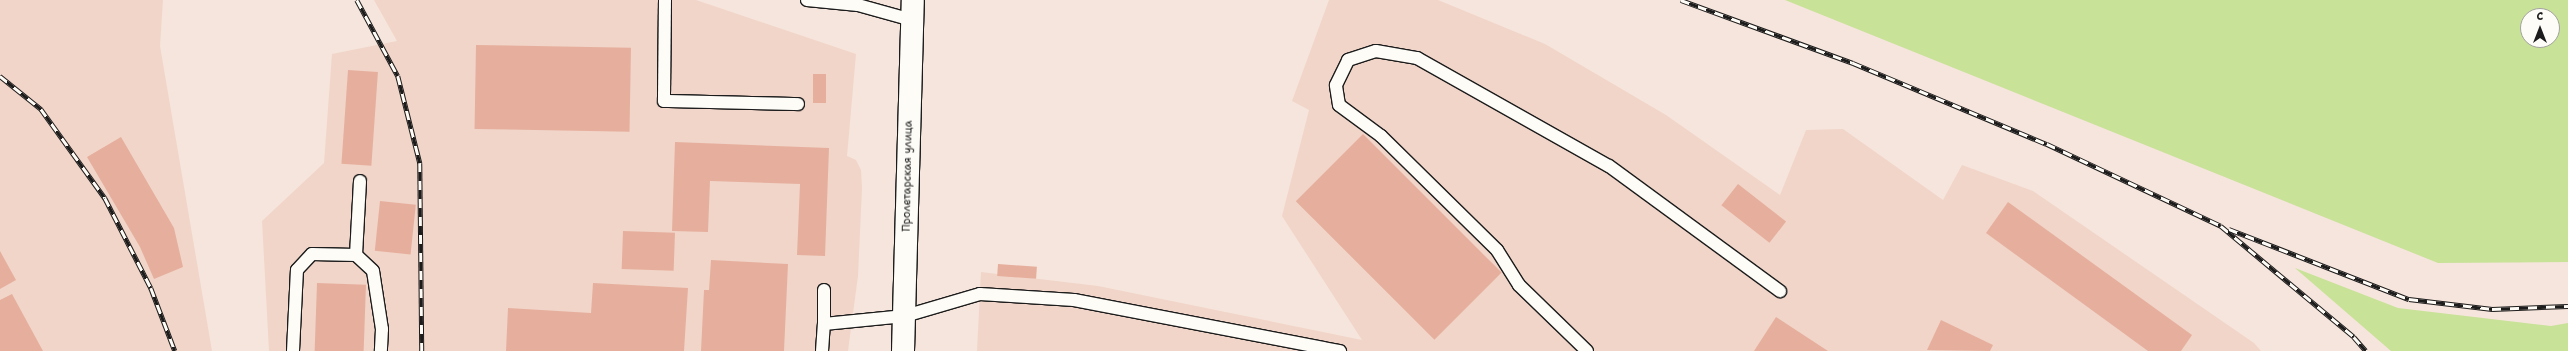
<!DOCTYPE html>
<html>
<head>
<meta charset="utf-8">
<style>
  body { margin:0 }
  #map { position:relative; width:2568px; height:351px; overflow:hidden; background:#f6e5dc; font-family:"Shantell Sans",sans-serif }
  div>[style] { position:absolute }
  .built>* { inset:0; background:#f1d5c9 }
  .green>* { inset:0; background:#c8e298 }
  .building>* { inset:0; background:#e6af9d; transform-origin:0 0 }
  .roads { filter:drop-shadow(1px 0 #1c1c1c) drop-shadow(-1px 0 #1c1c1c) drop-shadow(0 1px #1c1c1c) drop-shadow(0 -1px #1c1c1c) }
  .lane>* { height:12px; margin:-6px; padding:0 6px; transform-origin:6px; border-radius:6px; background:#fdfcf7 }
  .secondary>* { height:22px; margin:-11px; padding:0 11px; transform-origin:11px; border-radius:11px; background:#fdfcf7 }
  .rail>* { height:4.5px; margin-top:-2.25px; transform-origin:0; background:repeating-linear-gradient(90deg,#fdfcf7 0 9px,#1c1c1c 0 18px); box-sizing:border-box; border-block:1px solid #1c1c1c }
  span { translate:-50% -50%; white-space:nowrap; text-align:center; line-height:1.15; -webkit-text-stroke:3.5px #fdfcf7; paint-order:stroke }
  .street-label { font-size:11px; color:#1c1c1c }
  .north { position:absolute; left:2520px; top:8px; width:40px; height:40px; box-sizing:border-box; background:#fdfcf7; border:1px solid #a3a29f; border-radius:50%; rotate:0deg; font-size:11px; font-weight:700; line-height:16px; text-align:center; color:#1c1c1c }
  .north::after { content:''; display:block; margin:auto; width:14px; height:18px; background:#1c1c1c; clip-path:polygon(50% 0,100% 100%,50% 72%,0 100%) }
</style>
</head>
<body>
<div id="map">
  <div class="built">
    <i style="clip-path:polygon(0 0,163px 0,160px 46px,212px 351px,0 351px)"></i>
    <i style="clip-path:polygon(374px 0,696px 0,856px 54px,847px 156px,856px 160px,861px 170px,862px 188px,858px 276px,848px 351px,269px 351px,262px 221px,324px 163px,332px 54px,397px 41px)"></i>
    <i style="clip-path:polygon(1329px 0,1438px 0,1545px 44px,1666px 115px,1780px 195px,1806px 130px,1843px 129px,1943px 200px,1962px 165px,2033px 191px,2254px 343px,2261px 351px,977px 351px,981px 272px,1098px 286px,1362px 340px,1282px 216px,1309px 110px,1292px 101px)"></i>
  </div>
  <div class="green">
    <i style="clip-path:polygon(evenodd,1785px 0,2568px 0,2568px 262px,2438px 263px,1785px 0,2528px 16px,2552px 16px,2552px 40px,2528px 40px,2528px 16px)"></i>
    <i style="clip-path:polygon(2295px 268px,2398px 308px,2551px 326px,2568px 323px,2568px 351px,2391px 351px)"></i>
  </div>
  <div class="building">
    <i style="left:476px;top:45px;width:155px;height:84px;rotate:1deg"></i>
    <i style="left:348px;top:70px;width:30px;height:94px;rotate:4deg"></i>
    <i style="left:813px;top:74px;width:13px;height:29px"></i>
    <i style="left:1363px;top:134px;width:196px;height:95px;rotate:45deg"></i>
    <i style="clip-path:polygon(121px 137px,174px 228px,183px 267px,154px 279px,140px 247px,87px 157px)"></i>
    <i style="clip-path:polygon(675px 142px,829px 148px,825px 256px,797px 255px,800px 184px,710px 181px,708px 232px,672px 231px)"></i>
    <i style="left:1738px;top:184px;width:61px;height:27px;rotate:38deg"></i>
    <i style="left:380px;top:201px;width:36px;height:50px;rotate:6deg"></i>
    <i style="clip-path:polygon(2008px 202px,2192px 335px,2181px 351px,2148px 351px,1986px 233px)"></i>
    <i style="left:623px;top:231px;width:52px;height:38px;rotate:2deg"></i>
    <i style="clip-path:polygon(0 251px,16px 280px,0 289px)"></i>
    <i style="clip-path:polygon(711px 260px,788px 264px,784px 351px,701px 351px,704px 290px,709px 290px)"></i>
    <i style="left:998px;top:264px;width:39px;height:12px;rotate:4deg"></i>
    <i style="left:317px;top:283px;width:49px;height:68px;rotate:2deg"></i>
    <i style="clip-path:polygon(593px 283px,688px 288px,684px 351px,506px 351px,508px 308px,591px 313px)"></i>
    <i style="clip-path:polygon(12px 294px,43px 351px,0 351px,0 300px)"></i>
    <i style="clip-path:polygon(1776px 317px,1828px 351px,1754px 351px)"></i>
    <i style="clip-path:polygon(1941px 320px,1993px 345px,1990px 351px,1927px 350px)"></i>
  </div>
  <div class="roads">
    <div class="lane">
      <i style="left:665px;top:0;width:101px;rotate:90.6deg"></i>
      <i style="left:664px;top:101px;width:134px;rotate:1.3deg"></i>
      <i style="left:807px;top:0;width:51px;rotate:5.6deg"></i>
      <i style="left:858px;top:5px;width:56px;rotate:15.5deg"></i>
      <i style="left:356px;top:255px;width:74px;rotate:-86.9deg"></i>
      <i style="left:824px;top:290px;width:34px;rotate:90deg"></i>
      <i style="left:824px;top:324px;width:81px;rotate:-5.6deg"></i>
      <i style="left:905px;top:316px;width:78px;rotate:-16.3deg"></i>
      <i style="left:980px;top:294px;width:94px;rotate:3.7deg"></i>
      <i style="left:1074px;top:300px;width:271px;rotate:10.9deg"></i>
      <i style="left:293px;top:351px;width:81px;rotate:-87.2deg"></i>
      <i style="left:297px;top:270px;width:22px;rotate:-47deg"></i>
      <i style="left:312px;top:254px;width:44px;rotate:1.3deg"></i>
      <i style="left:356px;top:255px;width:23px;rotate:43deg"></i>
      <i style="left:373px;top:271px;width:59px;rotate:81.2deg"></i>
      <i style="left:382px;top:329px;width:22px;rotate:93deg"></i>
      <i style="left:822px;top:351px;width:27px;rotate:-86deg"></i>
      <i style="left:1587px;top:351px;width:95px;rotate:-135.9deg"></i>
      <i style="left:1519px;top:285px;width:41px;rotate:-122.2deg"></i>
      <i style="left:1497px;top:250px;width:163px;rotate:-135.5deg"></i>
      <i style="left:1381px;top:136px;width:52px;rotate:-143.6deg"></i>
      <i style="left:1339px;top:105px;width:20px;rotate:-99deg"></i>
      <i style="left:1336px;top:85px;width:28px;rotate:-64deg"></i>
      <i style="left:1348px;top:60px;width:29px;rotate:-18deg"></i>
      <i style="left:1376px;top:51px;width:42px;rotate:9.7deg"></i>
      <i style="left:1417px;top:58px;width:220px;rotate:29.4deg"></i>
      <i style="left:1609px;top:166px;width:212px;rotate:36.2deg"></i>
    </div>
    <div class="secondary">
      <i style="left:903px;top:351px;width:351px;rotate:-88.4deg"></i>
    </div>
  </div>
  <div class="rail">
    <i style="left:357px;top:0;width:86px;rotate:61.7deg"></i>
    <i style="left:398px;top:76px;width:90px;rotate:75.8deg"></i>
    <i style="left:420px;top:163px;width:188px;rotate:89.4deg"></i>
    <i style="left:1681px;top:0;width:183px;rotate:20.1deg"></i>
    <i style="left:1853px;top:63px;width:210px;rotate:22.7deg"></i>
    <i style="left:2047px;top:144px;width:192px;rotate:25.2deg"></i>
    <i style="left:2221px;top:226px;width:173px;rotate:39.8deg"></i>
    <i style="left:2354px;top:337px;width:18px;rotate:49deg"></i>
    <i style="left:0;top:76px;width:53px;rotate:38.8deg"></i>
    <i style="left:41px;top:109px;width:110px;rotate:54.3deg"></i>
    <i style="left:105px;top:198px;width:101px;rotate:62.9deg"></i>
    <i style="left:151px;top:288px;width:67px;rotate:69.1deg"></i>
    <i style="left:2229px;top:229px;width:193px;rotate:21.3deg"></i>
    <i style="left:2409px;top:299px;width:84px;rotate:6.9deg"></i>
    <i style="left:2492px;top:309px;width:76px;rotate:-2.3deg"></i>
  </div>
  <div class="street-label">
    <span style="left:908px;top:176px;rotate:-89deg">Пролетарская улица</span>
  </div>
  <div class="north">С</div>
</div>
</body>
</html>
